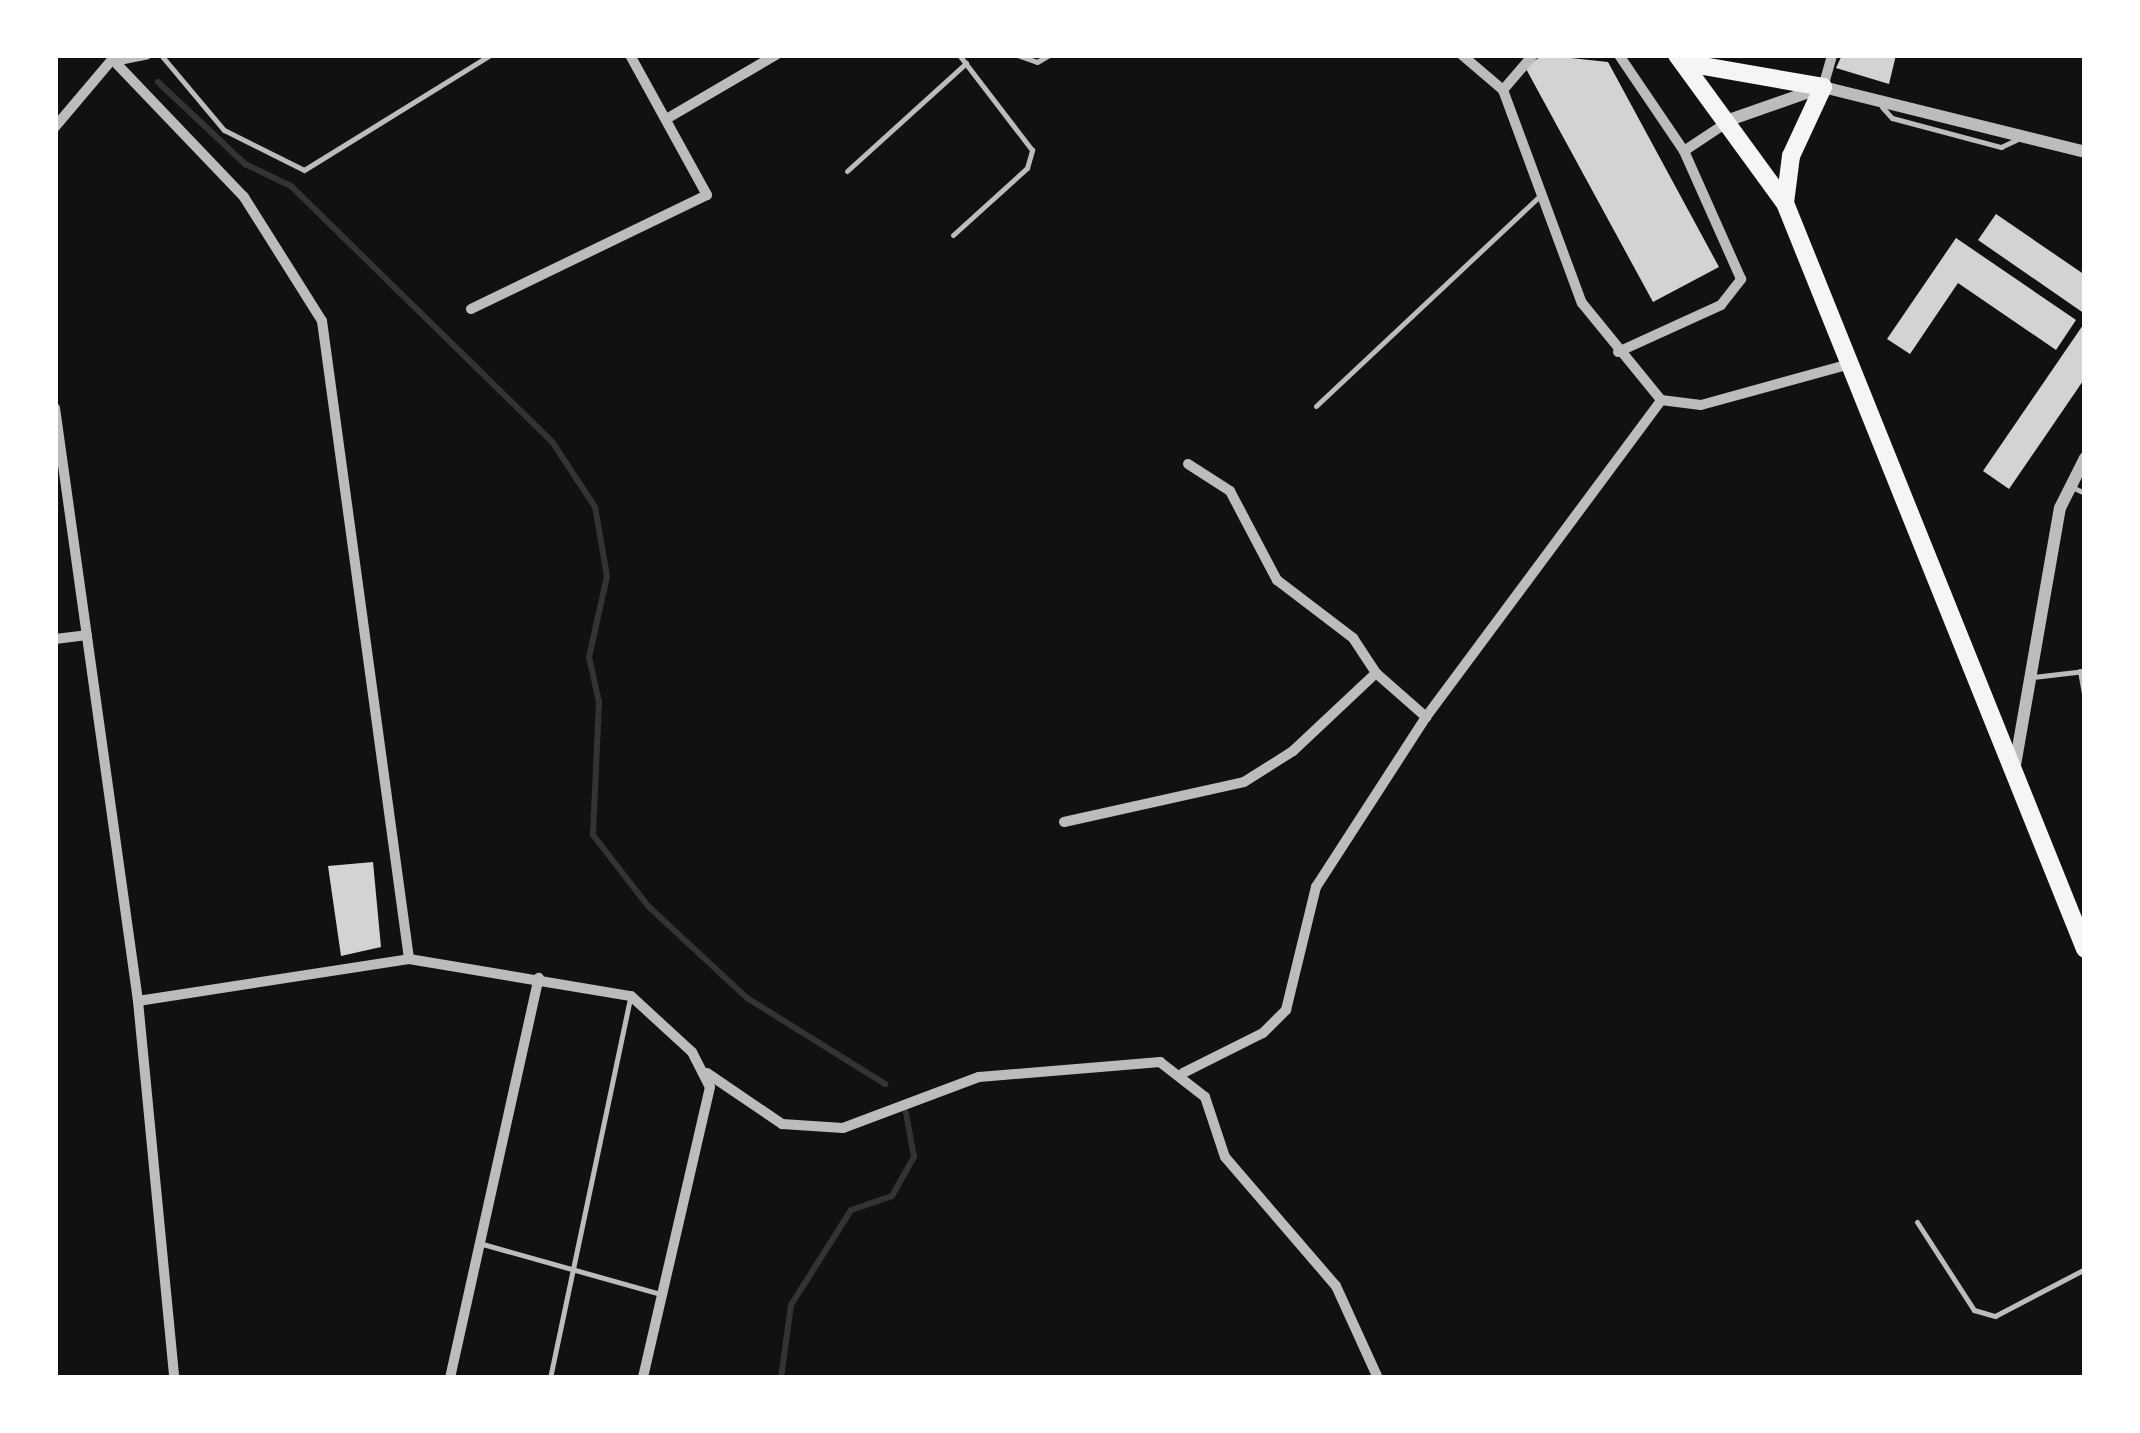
<!DOCTYPE html>
<html>
<head>
<meta charset="utf-8">
<style>
  body { margin:0 }
  #map { position:relative; width:2140px; height:1433px; overflow:hidden; background:#111; font-family:Raleway,sans-serif }
  div>[style] { position:absolute }
  .stream>* { height:6px; margin:-3px; padding:0 3px; transform-origin:3px; border-radius:3px; background:#333 }
  .building>* { inset:0; background:#d3d3d3 }
  .service>* { height:5px; margin:-2.5px; padding:0 2.5px; transform-origin:2.5px; border-radius:2.5px; background:#bcbcbc }
  .minor>* { height:10px; margin:-5px; padding:0 5px; transform-origin:5px; border-radius:5px; background:#bcbcbc }
  .tertiary>* { height:12px; margin:-6px; padding:0 6px; transform-origin:6px; border-radius:6px; background:#bcbcbc }
  .trunk>* { height:18px; margin:-9px; padding:0 9px; transform-origin:9px; border-radius:9px; background:#f5f5f5 }
  span { translate:-50% -50%; white-space:nowrap; text-align:center; line-height:1.15; -webkit-text-stroke:9px #fff; paint-order:stroke }
  .frame { position:absolute; inset:0; border:58px solid #fff; pointer-events:none }
</style>
</head>
<body>
<div id="map">
  <div class="stream">
    <i style="left:158px;top:82px;width:120px;rotate:43.3deg"></i>
    <i style="left:245px;top:164px;width:51px;rotate:25.6deg"></i>
    <i style="left:291px;top:186px;width:367px;rotate:44.4deg"></i>
    <i style="left:553px;top:443px;width:77px;rotate:56.7deg"></i>
    <i style="left:595px;top:507px;width:70px;rotate:80.1deg"></i>
    <i style="left:607px;top:576px;width:83px;rotate:102.5deg"></i>
    <i style="left:589px;top:657px;width:46px;rotate:77.5deg"></i>
    <i style="left:599px;top:702px;width:133px;rotate:92.6deg"></i>
    <i style="left:593px;top:835px;width:90px;rotate:52.2deg"></i>
    <i style="left:648px;top:906px;width:135px;rotate:42.9deg"></i>
    <i style="left:747px;top:998px;width:163px;rotate:31.9deg"></i>
    <i style="left:781px;top:1378px;width:74px;rotate:-82.2deg"></i>
    <i style="left:791px;top:1305px;width:112px;rotate:-57.7deg"></i>
    <i style="left:851px;top:1210px;width:43px;rotate:-18.9deg"></i>
    <i style="left:892px;top:1196px;width:45px;rotate:-60.6deg"></i>
    <i style="left:914px;top:1157px;width:45px;rotate:-100.3deg"></i>
  </div>
  <div class="building">
    <i style="clip-path:polygon(1543px 55px,1608px 62px,1719px 267px,1653px 302px,1525px 67px)"></i>
    <i style="clip-path:polygon(1842px 55px,1896px 55px,1889px 84px,1836px 68px)"></i>
    <i style="clip-path:polygon(1996px 214px,2085px 275px,2085px 314px,1978px 240px)"></i>
    <i style="clip-path:polygon(1956px 238px,2076px 320px,2056px 350px,1958px 283px,1910px 354px,1887px 339px)"></i>
    <i style="clip-path:polygon(2083px 325px,2085px 378px,2009px 489px,1983px 471px)"></i>
    <i style="clip-path:polygon(373px 862px,381px 947px,341px 956px,328px 866px)"></i>
  </div>
  <div class="service">
    <i style="left:161px;top:55px;width:98px;rotate:50deg"></i>
    <i style="left:224px;top:130px;width:89px;rotate:26.6deg"></i>
    <i style="left:304px;top:170px;width:219px;rotate:-31.7deg"></i>
    <i style="left:1017px;top:55px;width:21px;rotate:19deg"></i>
    <i style="left:1037px;top:62px;width:14px;rotate:-30deg"></i>
    <i style="left:1882px;top:107px;width:15px;rotate:48deg"></i>
    <i style="left:1892px;top:118px;width:113px;rotate:14.9deg"></i>
    <i style="left:2001px;top:147px;width:17px;rotate:-25deg"></i>
    <i style="left:847px;top:171px;width:161px;rotate:-42.2deg"></i>
    <i style="left:953px;top:235px;width:100px;rotate:-42.2deg"></i>
    <i style="left:1027px;top:168px;width:19px;rotate:-74deg"></i>
    <i style="left:1032px;top:150px;width:120px;rotate:-127.5deg"></i>
    <i style="left:1316px;top:406px;width:307px;rotate:-43.2deg"></i>
    <i style="left:2072px;top:487px;width:14px;rotate:25deg"></i>
    <i style="left:2080px;top:671px;width:29px;rotate:80deg"></i>
    <i style="left:2033px;top:677px;width:52px;rotate:-6.6deg"></i>
    <i style="left:1917px;top:1222px;width:105px;rotate:57.1deg"></i>
    <i style="left:1974px;top:1310px;width:22px;rotate:16deg"></i>
    <i style="left:1995px;top:1316px;width:102px;rotate:-27.6deg"></i>
    <i style="left:479px;top:1243px;width:189px;rotate:15.7deg"></i>
    <i style="left:550px;top:1378px;width:387px;rotate:-78.1deg"></i>
  </div>
  <div class="minor">
    <i style="left:1462px;top:55px;width:54px;rotate:40.5deg"></i>
    <i style="left:1503px;top:90px;width:227px;rotate:69.7deg"></i>
    <i style="left:1582px;top:303px;width:125px;rotate:50.8deg"></i>
    <i style="left:1661px;top:400px;width:40px;rotate:7.1deg"></i>
    <i style="left:1701px;top:405px;width:155px;rotate:-15.4deg"></i>
    <i style="left:114px;top:61px;width:188px;rotate:46.3deg"></i>
    <i style="left:244px;top:197px;width:146px;rotate:57.8deg"></i>
    <i style="left:322px;top:321px;width:644px;rotate:82.23deg"></i>
    <i style="left:114px;top:61px;width:33px;rotate:-11deg"></i>
    <i style="left:1823px;top:87px;width:33px;rotate:-74deg"></i>
    <i style="left:1503px;top:90px;width:46px;rotate:-49.4deg"></i>
    <i style="left:668px;top:118px;width:125px;rotate:-30.3deg"></i>
    <i style="left:55px;top:127px;width:93px;rotate:-49.8deg"></i>
    <i style="left:1684px;top:151px;width:54px;rotate:-33.7deg"></i>
    <i style="left:471px;top:309px;width:262px;rotate:-25.8deg"></i>
    <i style="left:707px;top:195px;width:160px;rotate:-118.8deg"></i>
    <i style="left:1618px;top:352px;width:113px;rotate:-24.5deg"></i>
    <i style="left:1721px;top:305px;width:33px;rotate:-52deg"></i>
    <i style="left:1741px;top:279px;width:140px;rotate:-114deg"></i>
    <i style="left:1684px;top:151px;width:116px;rotate:-124.1deg"></i>
    <i style="left:55px;top:408px;width:599px;rotate:82.03deg"></i>
    <i style="left:138px;top:1001px;width:379px;rotate:84.5deg"></i>
    <i style="left:1188px;top:464px;width:50px;rotate:32.7deg"></i>
    <i style="left:1230px;top:491px;width:101px;rotate:62.2deg"></i>
    <i style="left:1277px;top:580px;width:96px;rotate:37.3deg"></i>
    <i style="left:1353px;top:638px;width:42px;rotate:56.7deg"></i>
    <i style="left:1376px;top:673px;width:67px;rotate:41.3deg"></i>
    <i style="left:1426px;top:717px;width:395px;rotate:-53.4deg"></i>
    <i style="left:55px;top:639px;width:32px;rotate:-7deg"></i>
    <i style="left:1064px;top:822px;width:184px;rotate:-12.5deg"></i>
    <i style="left:1244px;top:782px;width:58px;rotate:-32.3deg"></i>
    <i style="left:1293px;top:751px;width:114px;rotate:-43.2deg"></i>
    <i style="left:138px;top:1001px;width:274px;rotate:-8.8deg"></i>
    <i style="left:409px;top:959px;width:225px;rotate:9.5deg"></i>
    <i style="left:631px;top:996px;width:83px;rotate:42.6deg"></i>
    <i style="left:692px;top:1052px;width:39px;rotate:63deg"></i>
    <i style="left:710px;top:1087px;width:299px;rotate:103deg"></i>
    <i style="left:707px;top:1073px;width:91px;rotate:34.2deg"></i>
    <i style="left:782px;top:1124px;width:61px;rotate:3.8deg"></i>
    <i style="left:843px;top:1128px;width:145px;rotate:-20.6deg"></i>
    <i style="left:979px;top:1077px;width:182px;rotate:-4.7deg"></i>
    <i style="left:1160px;top:1062px;width:57px;rotate:37.9deg"></i>
    <i style="left:1205px;top:1097px;width:63px;rotate:71.6deg"></i>
    <i style="left:1225px;top:1157px;width:170px;rotate:49.3deg"></i>
    <i style="left:1336px;top:1286px;width:101px;rotate:65.5deg"></i>
    <i style="left:1183px;top:1073px;width:89px;rotate:-26.6deg"></i>
    <i style="left:1263px;top:1033px;width:33px;rotate:-45deg"></i>
    <i style="left:1286px;top:1010px;width:127px;rotate:-76.3deg"></i>
    <i style="left:1316px;top:887px;width:202px;rotate:-57.1deg"></i>
    <i style="left:450px;top:1378px;width:410px;rotate:-77.5deg"></i>
  </div>
  <div class="tertiary">
    <i style="left:1729px;top:120px;width:100px;rotate:-19.3deg"></i>
    <i style="left:1823px;top:87px;width:270px;rotate:13.9deg"></i>
    <i style="left:2014px;top:771px;width:267px;rotate:-80.1deg"></i>
    <i style="left:2060px;top:508px;width:56px;rotate:-63.4deg"></i>
  </div>
  <div class="trunk">
    <i style="left:1677px;top:55px;width:183px;rotate:53.9deg"></i>
    <i style="left:1785px;top:203px;width:804px;rotate:68.09deg"></i>
    <i style="left:1686px;top:63px;width:139px;rotate:9.9deg"></i>
    <i style="left:1823px;top:87px;width:76px;rotate:114.9deg"></i>
    <i style="left:1791px;top:156px;width:47px;rotate:97.3deg"></i>
  </div>
  <div class="frame"></div>
</div>
</body>
</html>
